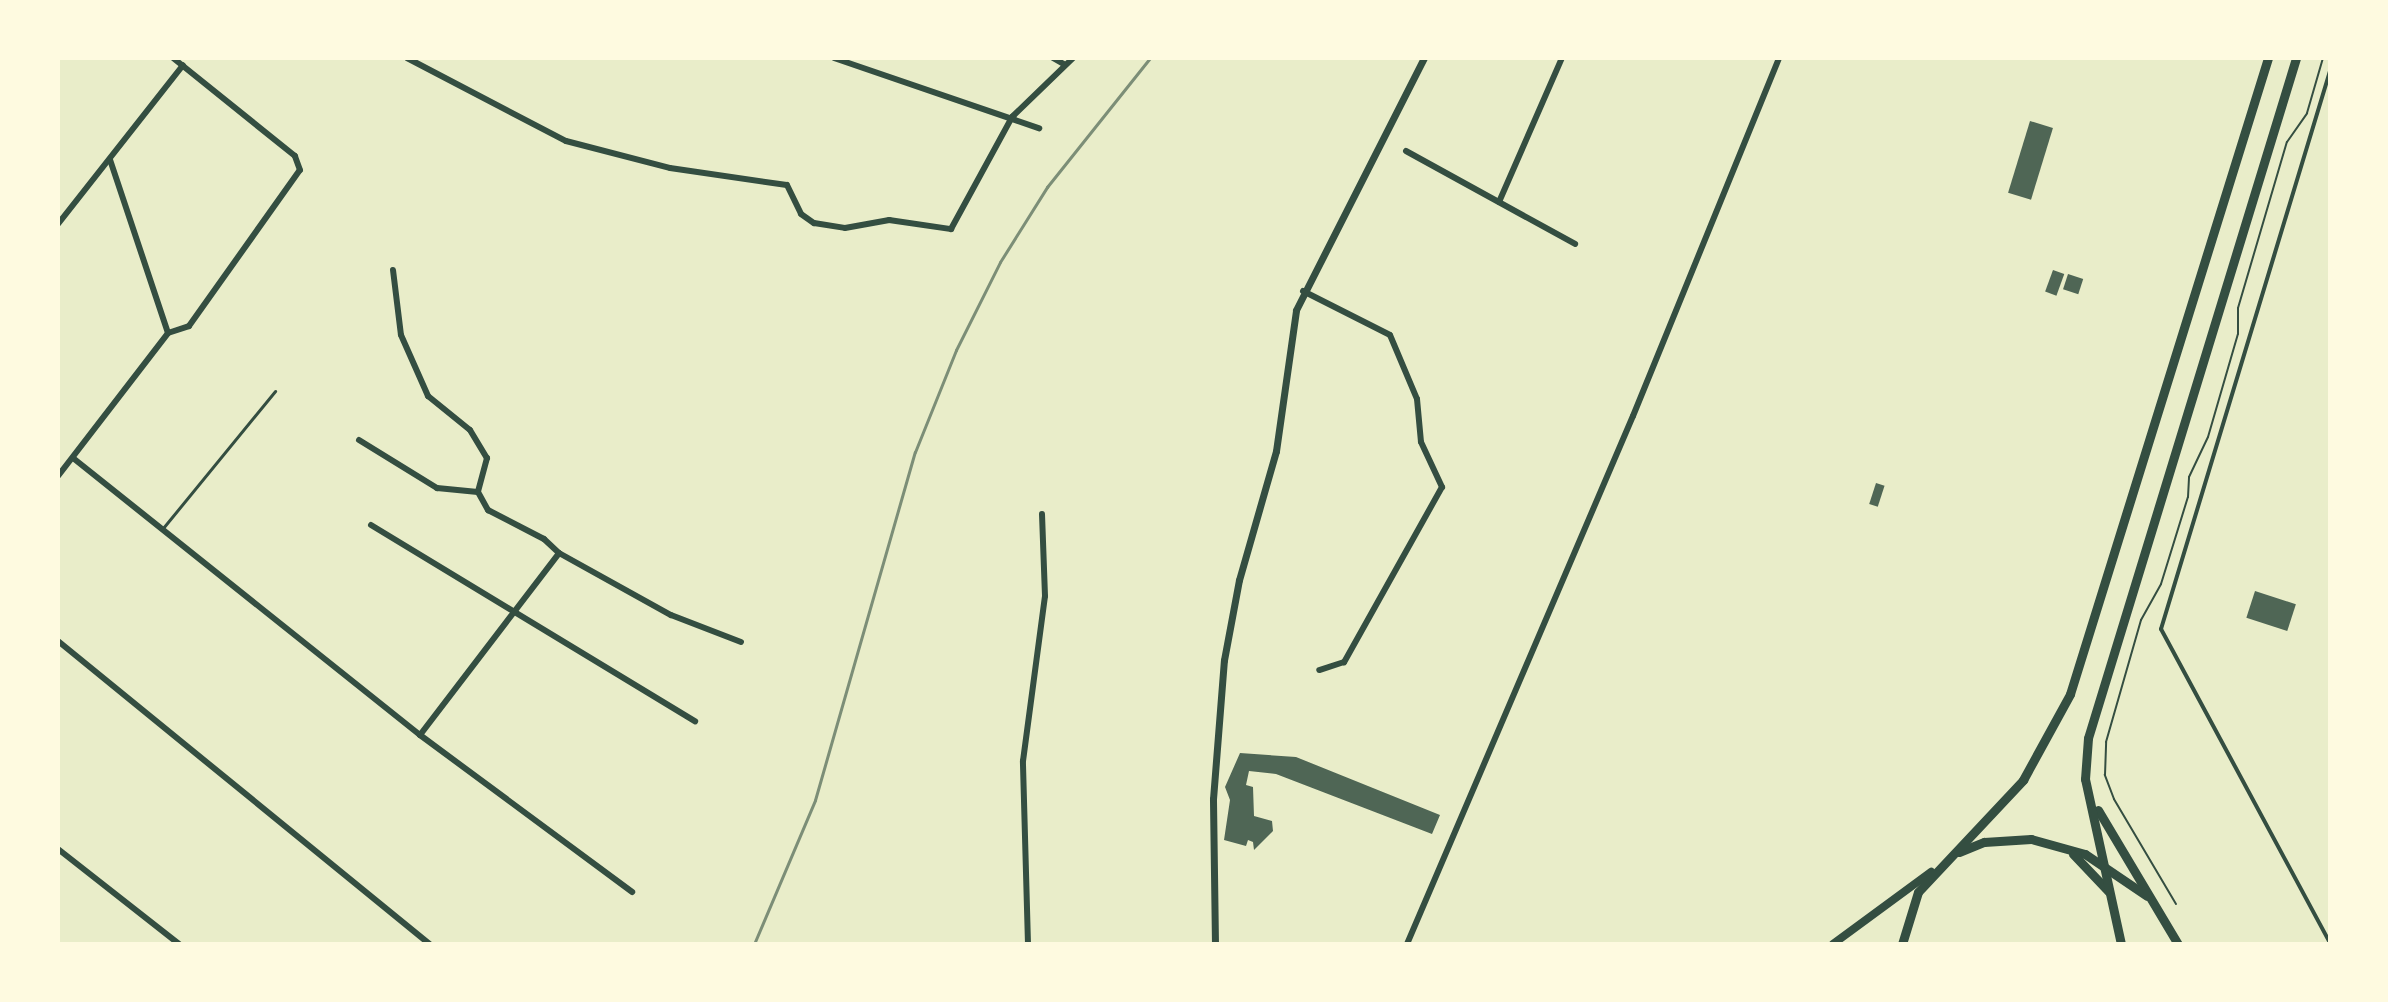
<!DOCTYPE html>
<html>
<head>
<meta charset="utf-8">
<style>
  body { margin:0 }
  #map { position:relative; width:2388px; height:1002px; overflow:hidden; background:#e9edc9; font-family:Mulish,sans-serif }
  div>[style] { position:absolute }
  .building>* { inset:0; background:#4f6655; transform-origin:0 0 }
  .path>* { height:2px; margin:-1px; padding:0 1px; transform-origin:1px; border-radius:1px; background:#344e41 }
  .service>* { height:3px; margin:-1.5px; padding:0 1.5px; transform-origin:1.5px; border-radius:1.5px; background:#344e41 }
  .pedestrian>* { height:4px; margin:-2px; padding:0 2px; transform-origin:2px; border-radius:2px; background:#344e41 }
  .minor>* { height:6px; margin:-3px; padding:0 3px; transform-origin:3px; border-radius:3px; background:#344e41 }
  .tertiary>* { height:7px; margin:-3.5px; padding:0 3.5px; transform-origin:3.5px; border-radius:3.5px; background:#344e41 }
  .secondary>* { height:8px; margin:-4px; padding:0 4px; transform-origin:4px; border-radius:4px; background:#344e41 }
  .primary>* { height:9px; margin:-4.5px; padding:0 4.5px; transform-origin:4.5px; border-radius:4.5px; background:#344e41 }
  .rail>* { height:3px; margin:-1.5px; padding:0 1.5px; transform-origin:1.5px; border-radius:1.5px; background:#7c8e77 }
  span { translate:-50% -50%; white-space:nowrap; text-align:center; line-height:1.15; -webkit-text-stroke:8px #fefae0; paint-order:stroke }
  .frame { position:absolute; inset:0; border:60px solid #fefae0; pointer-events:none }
</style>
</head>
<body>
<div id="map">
  <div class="building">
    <i style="left:2030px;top:121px;width:24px;height:75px;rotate:17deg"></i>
    <i style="left:2053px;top:270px;width:12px;height:23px;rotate:20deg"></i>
    <i style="left:2068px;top:274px;width:16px;height:16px;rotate:18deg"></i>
    <i style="left:1876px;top:483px;width:9px;height:22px;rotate:18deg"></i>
    <i style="left:2255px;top:591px;width:43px;height:28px;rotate:18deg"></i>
    <i style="clip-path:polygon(1240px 753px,1296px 757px,1440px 815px,1432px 834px,1276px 774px,1249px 771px,1246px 785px,1253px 787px,1254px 816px,1272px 821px,1273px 831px,1254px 850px,1253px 842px,1248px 840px,1246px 846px,1224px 840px,1230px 800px,1225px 787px)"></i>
  </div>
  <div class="path">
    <i style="left:2176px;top:904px;width:122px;rotate:-120.6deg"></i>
    <i style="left:2114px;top:799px;width:26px;rotate:-111deg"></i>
    <i style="left:2105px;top:775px;width:33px;rotate:-88deg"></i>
    <i style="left:2106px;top:742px;width:127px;rotate:-74deg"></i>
    <i style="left:2141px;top:620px;width:41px;rotate:-60.9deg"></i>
    <i style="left:2161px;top:584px;width:91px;rotate:-72.8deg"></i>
    <i style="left:2188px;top:497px;width:20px;rotate:-87deg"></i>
    <i style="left:2189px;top:477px;width:44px;rotate:-64.6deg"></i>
    <i style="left:2208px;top:437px;width:107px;rotate:-73.8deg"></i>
    <i style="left:2238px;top:334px;width:26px;rotate:-90deg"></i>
    <i style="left:2238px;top:308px;width:173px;rotate:-73.6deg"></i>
    <i style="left:2287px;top:142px;width:35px;rotate:-55deg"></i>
    <i style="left:2307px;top:113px;width:57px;rotate:-73.8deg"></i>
  </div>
  <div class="service">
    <i style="left:163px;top:528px;width:177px;rotate:-50.7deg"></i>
  </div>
  <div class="pedestrian">
    <i style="left:2330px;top:71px;width:583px;rotate:106.85deg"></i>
    <i style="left:2161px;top:629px;width:357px;rotate:61.7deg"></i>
  </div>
  <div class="minor">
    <i style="left:407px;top:58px;width:179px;rotate:27.6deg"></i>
    <i style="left:566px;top:141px;width:107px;rotate:14.6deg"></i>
    <i style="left:670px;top:168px;width:118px;rotate:8.3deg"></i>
    <i style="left:787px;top:185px;width:32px;rotate:64deg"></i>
    <i style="left:801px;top:214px;width:16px;rotate:35deg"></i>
    <i style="left:814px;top:223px;width:31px;rotate:9deg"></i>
    <i style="left:845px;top:228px;width:45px;rotate:-10.3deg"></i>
    <i style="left:889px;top:220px;width:63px;rotate:8.3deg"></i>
    <i style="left:951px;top:229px;width:128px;rotate:-61.4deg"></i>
    <i style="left:1012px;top:117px;width:85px;rotate:-44deg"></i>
    <i style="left:834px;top:58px;width:217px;rotate:18.9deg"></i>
    <i style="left:1053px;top:58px;width:13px;rotate:29deg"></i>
    <i style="left:1406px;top:151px;width:193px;rotate:28.8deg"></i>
    <i style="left:1499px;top:202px;width:157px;rotate:-66.4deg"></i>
    <i style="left:58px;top:224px;width:202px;rotate:-51.8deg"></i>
    <i style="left:393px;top:270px;width:65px;rotate:83deg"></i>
    <i style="left:401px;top:335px;width:67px;rotate:66.1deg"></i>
    <i style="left:428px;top:396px;width:54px;rotate:39deg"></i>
    <i style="left:470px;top:430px;width:33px;rotate:59deg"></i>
    <i style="left:487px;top:458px;width:35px;rotate:105deg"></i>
    <i style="left:1303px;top:291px;width:97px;rotate:26.8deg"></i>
    <i style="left:1390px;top:335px;width:69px;rotate:67.1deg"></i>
    <i style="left:1417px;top:399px;width:43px;rotate:84.7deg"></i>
    <i style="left:1421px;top:442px;width:50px;rotate:65deg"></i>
    <i style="left:1442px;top:487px;width:201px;rotate:119.2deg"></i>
    <i style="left:1344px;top:662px;width:26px;rotate:162deg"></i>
    <i style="left:168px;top:333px;width:22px;rotate:-18deg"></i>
    <i style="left:189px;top:326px;width:191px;rotate:-54.6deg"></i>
    <i style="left:300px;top:170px;width:15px;rotate:-110deg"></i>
    <i style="left:295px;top:156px;width:156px;rotate:-141.2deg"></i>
    <i style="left:359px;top:440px;width:92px;rotate:31.6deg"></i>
    <i style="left:437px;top:488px;width:41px;rotate:5.6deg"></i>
    <i style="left:478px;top:492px;width:21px;rotate:61deg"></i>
    <i style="left:488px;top:510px;width:63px;rotate:27.4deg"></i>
    <i style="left:544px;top:539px;width:21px;rotate:43deg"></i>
    <i style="left:559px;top:553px;width:128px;rotate:29deg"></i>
    <i style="left:671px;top:615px;width:75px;rotate:21.1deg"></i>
    <i style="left:73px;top:458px;width:444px;rotate:38.6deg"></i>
    <i style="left:420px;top:735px;width:264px;rotate:36.5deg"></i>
    <i style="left:58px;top:476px;width:180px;rotate:-52.4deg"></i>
    <i style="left:168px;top:333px;width:182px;rotate:-108.5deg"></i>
    <i style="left:371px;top:525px;width:379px;rotate:31.2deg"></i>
    <i style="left:58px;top:641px;width:480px;rotate:39.2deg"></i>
    <i style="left:420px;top:735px;width:229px;rotate:-52.6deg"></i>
    <i style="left:58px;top:849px;width:154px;rotate:38.1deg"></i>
    <i style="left:1028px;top:944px;width:183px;rotate:-91.6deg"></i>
    <i style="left:1023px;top:761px;width:166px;rotate:-82.4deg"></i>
    <i style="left:1045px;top:596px;width:82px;rotate:-92.1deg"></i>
    <i style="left:1407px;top:944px;width:574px;rotate:-66.83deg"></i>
    <i style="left:1633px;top:416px;width:387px;rotate:-67.8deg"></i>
  </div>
  <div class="tertiary">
    <i style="left:1215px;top:944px;width:145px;rotate:-90.8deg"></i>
    <i style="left:1213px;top:799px;width:139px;rotate:-85.5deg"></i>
    <i style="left:1224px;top:660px;width:81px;rotate:-79.4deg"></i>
    <i style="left:1239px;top:580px;width:134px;rotate:-74deg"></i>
    <i style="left:1276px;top:451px;width:142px;rotate:-81.9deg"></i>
    <i style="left:1296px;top:310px;width:283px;rotate:-63.1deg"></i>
  </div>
  <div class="secondary">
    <i style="left:1833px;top:944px;width:122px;rotate:-36.3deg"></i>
  </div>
  <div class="primary">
    <i style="left:2098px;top:810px;width:156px;rotate:59.2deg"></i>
    <i style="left:1959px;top:852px;width:27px;rotate:-22deg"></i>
    <i style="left:1984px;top:842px;width:47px;rotate:-3.7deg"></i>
    <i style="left:2031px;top:839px;width:56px;rotate:15.5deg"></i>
    <i style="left:2085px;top:854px;width:75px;rotate:34.1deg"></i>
    <i style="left:2073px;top:854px;width:52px;rotate:46.5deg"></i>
    <i style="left:1902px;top:944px;width:54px;rotate:-72.9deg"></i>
    <i style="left:1918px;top:892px;width:154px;rotate:-46.8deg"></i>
    <i style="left:2023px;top:780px;width:98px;rotate:-61.3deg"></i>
    <i style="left:2070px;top:694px;width:666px;rotate:-72.71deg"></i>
    <i style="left:2121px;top:944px;width:169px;rotate:-102.3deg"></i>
    <i style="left:2085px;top:779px;width:41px;rotate:-85.8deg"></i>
    <i style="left:2088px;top:738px;width:711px;rotate:-72.99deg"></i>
  </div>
  <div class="rail">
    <i style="left:754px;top:944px;width:156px;rotate:-67deg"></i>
    <i style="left:815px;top:800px;width:362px;rotate:-74deg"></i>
    <i style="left:915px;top:452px;width:110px;rotate:-68.1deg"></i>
    <i style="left:956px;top:350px;width:98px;rotate:-63.4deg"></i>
    <i style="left:1000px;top:262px;width:89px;rotate:-57.9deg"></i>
    <i style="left:1047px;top:187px;width:165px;rotate:-51.4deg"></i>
  </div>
  <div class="frame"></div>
</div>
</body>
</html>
